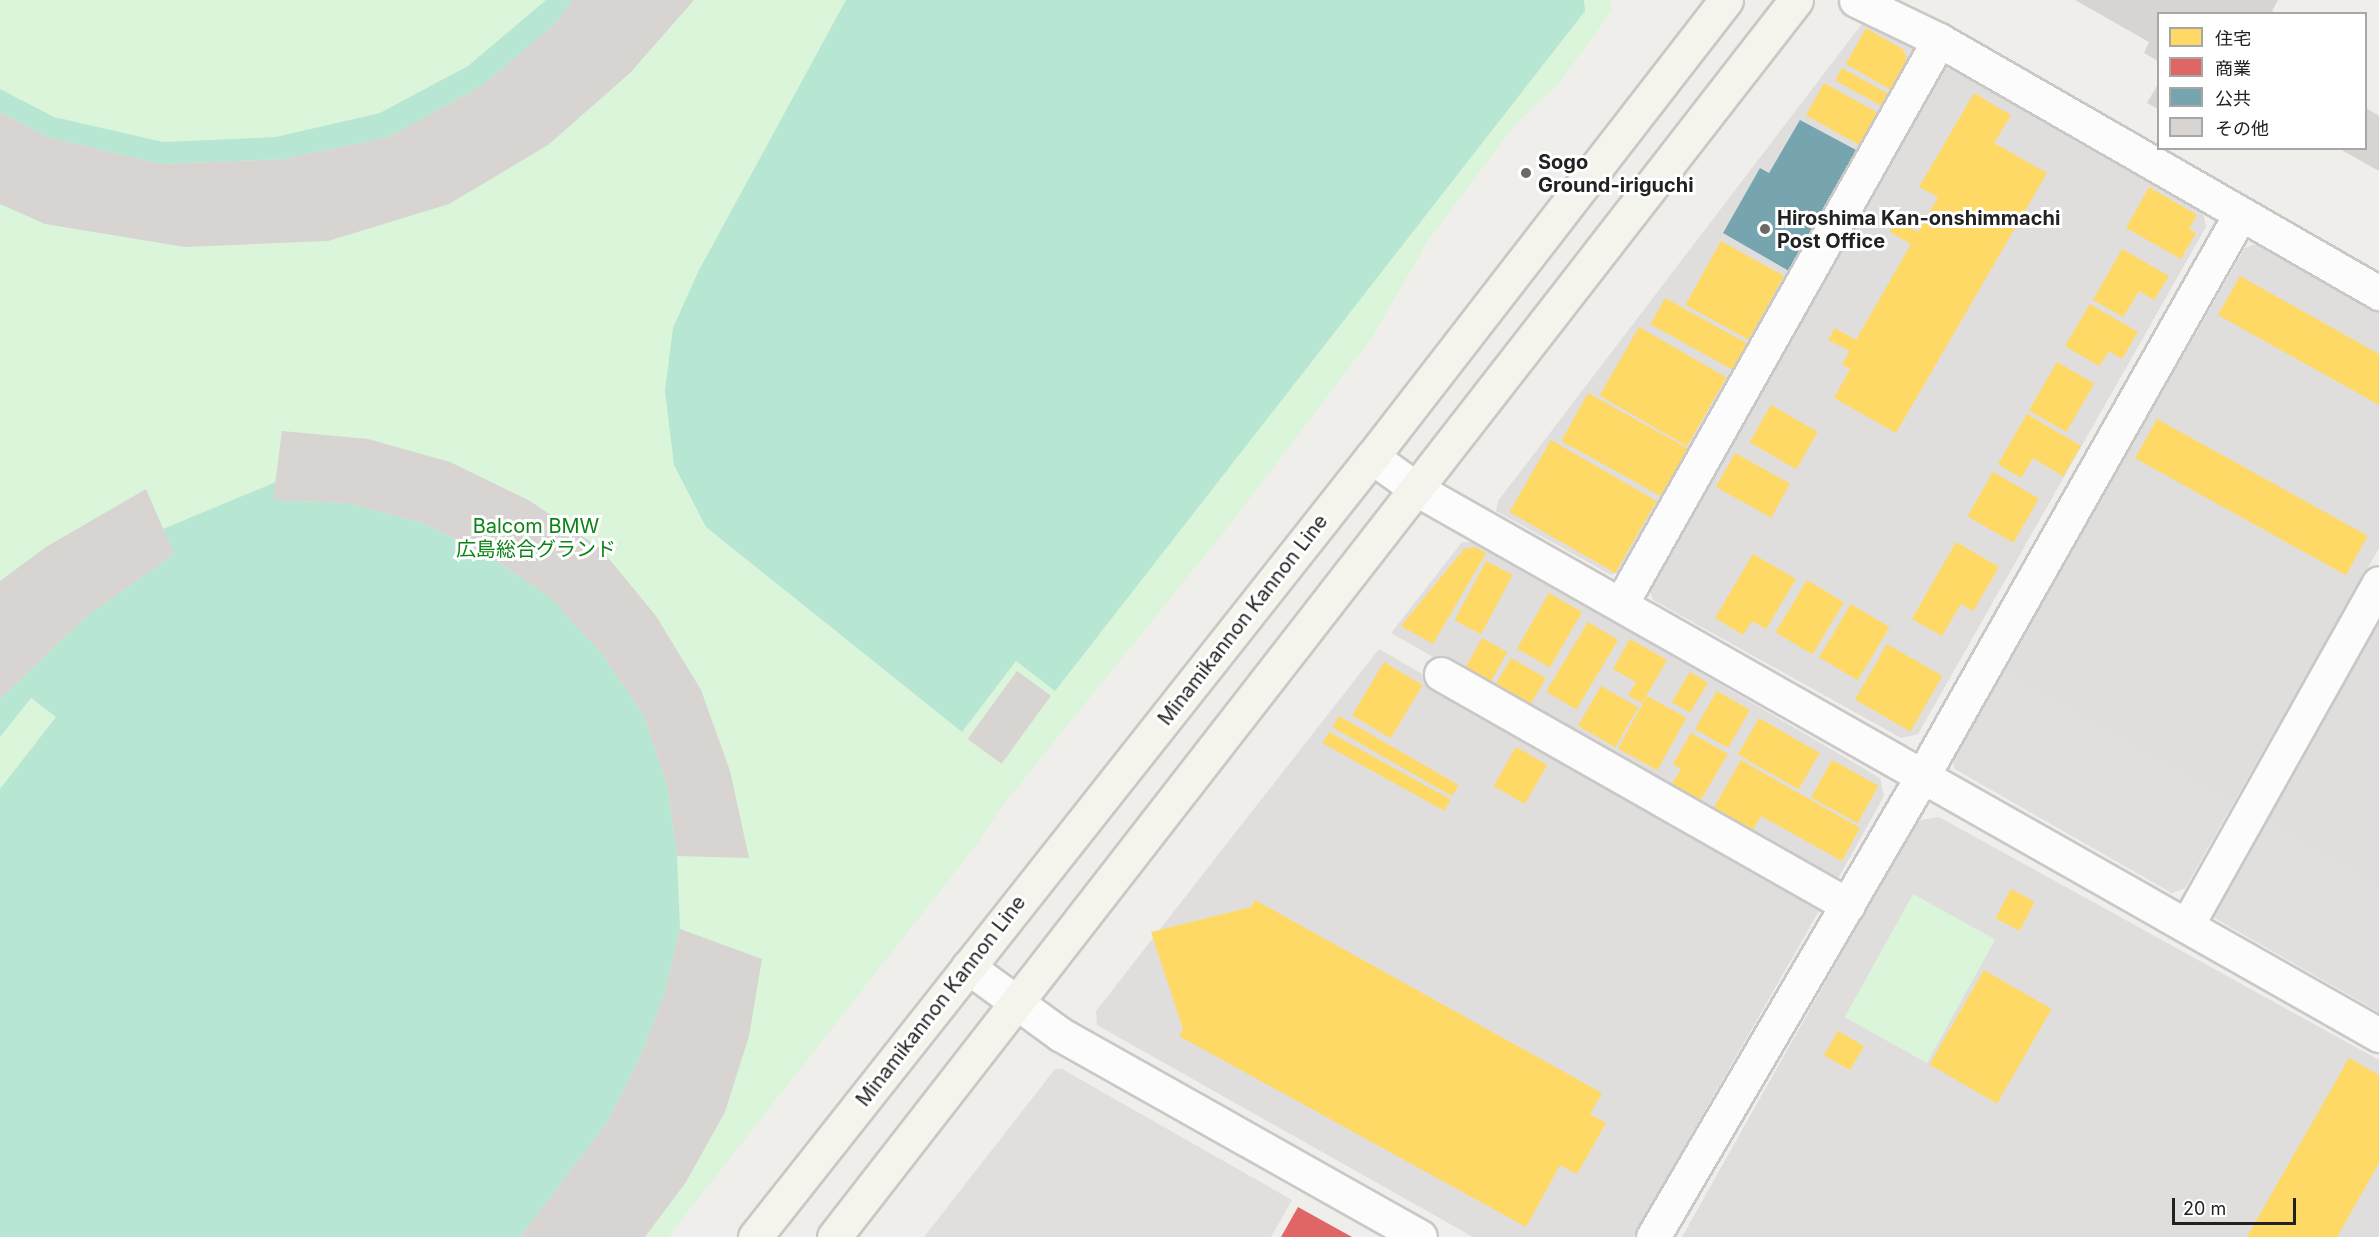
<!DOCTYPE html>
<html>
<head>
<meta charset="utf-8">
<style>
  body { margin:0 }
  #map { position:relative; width:2379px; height:1237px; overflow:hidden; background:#f0eeeb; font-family:Inter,"Noto Sans JP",sans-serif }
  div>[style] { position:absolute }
  .residential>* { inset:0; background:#dfdedc }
  .park>* { inset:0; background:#daf5da; transform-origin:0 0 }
  .pitch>* { inset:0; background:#b7e6d2 }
  .parking>* { inset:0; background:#e0dfde }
  .homes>* { inset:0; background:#ffd966; transform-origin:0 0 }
  .shops>* { inset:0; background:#e06666 }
  .public>* { inset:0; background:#76a5af }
  .building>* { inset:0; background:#d7d4d2; transform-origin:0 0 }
  .roads { filter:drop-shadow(2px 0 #c9c8c7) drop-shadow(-2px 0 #c9c8c7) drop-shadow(0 2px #c9c8c7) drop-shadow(0 -2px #c9c8c7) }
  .street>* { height:33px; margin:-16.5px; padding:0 16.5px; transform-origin:16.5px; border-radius:16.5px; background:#fdfcfc }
  .secondary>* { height:33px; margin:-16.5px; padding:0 16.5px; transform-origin:16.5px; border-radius:16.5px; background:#f4f4ed }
  .dots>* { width:16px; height:16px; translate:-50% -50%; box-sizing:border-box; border:3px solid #fff; border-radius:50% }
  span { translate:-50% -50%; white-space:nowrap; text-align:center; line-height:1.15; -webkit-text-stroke:6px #fff; paint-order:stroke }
  .poi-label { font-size:20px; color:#222; font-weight:700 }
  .left { translate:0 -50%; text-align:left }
  .park-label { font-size:20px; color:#0c8416 }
  .street-label { font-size:20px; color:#222 }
  .legend { position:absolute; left:2157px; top:12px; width:210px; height:138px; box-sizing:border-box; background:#fff; border:2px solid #a7a7a7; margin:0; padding:8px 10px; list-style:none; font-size:18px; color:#222 }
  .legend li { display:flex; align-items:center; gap:12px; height:30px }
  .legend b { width:30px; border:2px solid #a7a7a7 }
  .scale { position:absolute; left:2172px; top:1198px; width:124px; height:27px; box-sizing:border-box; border:3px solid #222; border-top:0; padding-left:8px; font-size:18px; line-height:21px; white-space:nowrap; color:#222; -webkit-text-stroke:4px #fff; paint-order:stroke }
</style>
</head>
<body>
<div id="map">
  <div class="residential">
    <i style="clip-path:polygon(1864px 21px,1911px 42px,1915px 59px,1624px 571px,1611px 575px,1496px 511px,1498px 501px)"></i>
    <i style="clip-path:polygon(1955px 64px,2203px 211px,2206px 227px,1918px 734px,1901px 738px,1653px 600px,1648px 586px,1935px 69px)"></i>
    <i style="clip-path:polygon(2261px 242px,2379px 309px,2379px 548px,2185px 888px,2172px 893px,1955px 769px,1952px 759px,2245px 248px)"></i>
    <i style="clip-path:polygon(1462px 542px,1478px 542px,1880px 778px,1884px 796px,1834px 886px,1391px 633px)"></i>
    <i style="clip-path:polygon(2379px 614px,2379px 1012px,2213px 917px,2212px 905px)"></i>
    <i style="clip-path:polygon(1379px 649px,1823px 904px,1633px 1237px,1473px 1237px,1097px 1025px,1096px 1011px)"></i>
    <i style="clip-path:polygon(1939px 817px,2379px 1060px,2379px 1237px,1682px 1237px,1916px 821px)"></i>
  </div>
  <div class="park">
    <i style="clip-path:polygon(0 0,1610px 0,1612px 10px,1561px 81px,1514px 126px,1429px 239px,1373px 336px,1232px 522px,1004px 804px,977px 844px,668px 1237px,0 1237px)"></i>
    <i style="left:1913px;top:894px;width:94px;height:141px;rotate:29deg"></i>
  </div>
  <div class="pitch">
    <i style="clip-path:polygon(546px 0,573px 0,554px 25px,483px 85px,389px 137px,284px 159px,161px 164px,47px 137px,0 112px,0 89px,54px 117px,163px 142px,276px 137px,380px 113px,468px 66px)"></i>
    <i style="clip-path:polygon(846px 0,1584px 0,1585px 11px,1055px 691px,1016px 661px,962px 732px,706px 527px,674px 465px,665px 391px,673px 328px,698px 272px)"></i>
    <i style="clip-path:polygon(276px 482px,274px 500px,348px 503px,423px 523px,489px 556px,550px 597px,601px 653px,643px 714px,667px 784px,677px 856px,680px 929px,664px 996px,639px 1060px,606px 1124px,520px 1237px,0 1237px,0 789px,56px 717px,31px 698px,0 737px,0 699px,87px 616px,174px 554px,163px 529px)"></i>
  </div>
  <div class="parking">
    <i style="clip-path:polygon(2002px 672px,2233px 803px,2185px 888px,2172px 893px,1955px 769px,1952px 759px)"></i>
    <i style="clip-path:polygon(2261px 820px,2379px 887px,2379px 1012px,2213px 917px,2212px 905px)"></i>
    <i style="clip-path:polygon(1055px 1069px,1062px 1069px,1292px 1200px,1271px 1237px,924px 1237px)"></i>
  </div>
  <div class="homes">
    <i style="clip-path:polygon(1866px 28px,1904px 50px,1907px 62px,1891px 90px,1846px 64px)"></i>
    <i style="left:1842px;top:68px;width:55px;height:14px;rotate:29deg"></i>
    <i style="left:1824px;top:83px;width:63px;height:37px;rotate:29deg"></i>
    <i style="clip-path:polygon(1974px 93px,2011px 115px,1994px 143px,2047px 173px,1896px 433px,1834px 398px,1850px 369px,1842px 364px,1850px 351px,1828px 340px,1835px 328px,1856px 340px,1911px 244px,1890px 232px,1896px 220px,1918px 232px,1938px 197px,1919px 187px)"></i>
    <i style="clip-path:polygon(2149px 187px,2197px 215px,2189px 229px,2196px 233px,2181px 259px,2126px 228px)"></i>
    <i style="left:1721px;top:241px;width:72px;height:73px;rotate:29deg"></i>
    <i style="clip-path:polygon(2122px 249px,2169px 276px,2154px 300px,2139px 291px,2123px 317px,2093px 300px)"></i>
    <i style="clip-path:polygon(2240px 276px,2379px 354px,2379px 405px,2218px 315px)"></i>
    <i style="left:1665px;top:298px;width:94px;height:30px;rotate:29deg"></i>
    <i style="clip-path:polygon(2090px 304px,2138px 332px,2122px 359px,2109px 351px,2099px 366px,2065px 346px)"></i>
    <i style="left:1639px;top:327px;width:101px;height:79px;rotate:30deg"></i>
    <i style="left:2057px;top:362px;width:43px;height:56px;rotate:30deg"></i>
    <i style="left:1588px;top:393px;width:114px;height:55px;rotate:29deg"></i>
    <i style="left:1771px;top:405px;width:54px;height:43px;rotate:30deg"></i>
    <i style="clip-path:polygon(2027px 414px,2081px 446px,2063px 476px,2033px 458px,2021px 478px,1998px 464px)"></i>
    <i style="left:2157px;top:419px;width:241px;height:45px;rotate:29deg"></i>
    <i style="left:1551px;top:440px;width:122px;height:83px;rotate:30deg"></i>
    <i style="left:1735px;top:453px;width:63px;height:39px;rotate:29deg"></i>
    <i style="left:1993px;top:472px;width:53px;height:51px;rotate:30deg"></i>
    <i style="clip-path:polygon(1956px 542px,1999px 567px,1973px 611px,1961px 604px,1942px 636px,1912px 619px)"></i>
    <i style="clip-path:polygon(1475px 547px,1486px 553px,1433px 644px,1401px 626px,1464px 549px)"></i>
    <i style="clip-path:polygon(1753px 554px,1796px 579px,1766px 629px,1752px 621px,1743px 635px,1715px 618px)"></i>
    <i style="left:1486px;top:561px;width:30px;height:67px;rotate:28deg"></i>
    <i style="left:1807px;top:580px;width:43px;height:61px;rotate:31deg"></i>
    <i style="left:1549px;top:593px;width:38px;height:64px;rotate:30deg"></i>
    <i style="left:1851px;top:604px;width:45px;height:62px;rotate:31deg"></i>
    <i style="left:1588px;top:622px;width:35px;height:81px;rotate:31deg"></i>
    <i style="left:1482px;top:638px;width:29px;height:34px;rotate:29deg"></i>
    <i style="clip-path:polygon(1630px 639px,1667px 660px,1642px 703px,1628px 696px,1636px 682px,1613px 669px)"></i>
    <i style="left:1887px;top:644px;width:64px;height:64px;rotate:30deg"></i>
    <i style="left:1511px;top:658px;width:40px;height:30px;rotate:30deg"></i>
    <i style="left:1384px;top:662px;width:45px;height:62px;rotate:31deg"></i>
    <i style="left:1690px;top:672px;width:21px;height:35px;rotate:31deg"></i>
    <i style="left:1601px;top:686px;width:43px;height:46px;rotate:30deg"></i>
    <i style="left:1717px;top:691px;width:38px;height:44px;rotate:30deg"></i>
    <i style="left:1647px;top:696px;width:45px;height:60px;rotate:29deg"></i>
    <i style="left:1339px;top:716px;width:138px;height:13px;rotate:30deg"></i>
    <i style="left:1759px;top:718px;width:70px;height:42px;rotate:30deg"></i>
    <i style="left:1329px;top:732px;width:139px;height:13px;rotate:29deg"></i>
    <i style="clip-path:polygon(1691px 733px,1728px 754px,1697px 806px,1669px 789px,1681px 769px,1673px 764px)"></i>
    <i style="left:1516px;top:747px;width:36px;height:45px;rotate:30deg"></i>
    <i style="clip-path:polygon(1741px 760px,1860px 828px,1842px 861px,1761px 816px,1751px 833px,1712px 811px)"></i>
    <i style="left:1832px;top:760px;width:53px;height:43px;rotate:29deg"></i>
    <i style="left:2011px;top:889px;width:27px;height:33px;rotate:28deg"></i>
    <i style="clip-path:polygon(1255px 900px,1602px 1093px,1590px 1114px,1606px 1123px,1577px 1174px,1560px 1165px,1526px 1227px,1179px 1036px,1183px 1029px,1151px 932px,1251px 907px)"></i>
    <i style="left:1984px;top:970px;width:78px;height:109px;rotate:30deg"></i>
    <i style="left:1838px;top:1031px;width:30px;height:28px;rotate:30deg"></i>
    <i style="clip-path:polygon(2349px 1058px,2379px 1075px,2379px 1163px,2337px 1237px,2247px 1237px)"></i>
  </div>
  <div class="shops">
    <i style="clip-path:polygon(1298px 1207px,1352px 1237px,1281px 1237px)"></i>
  </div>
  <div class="public">
    <i style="clip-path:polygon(1800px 120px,1858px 151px,1789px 271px,1723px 233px,1760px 168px,1769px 173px)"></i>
  </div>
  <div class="building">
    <i style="clip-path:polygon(573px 0,694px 0,630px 73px,548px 145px,449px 204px,328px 241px,185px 247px,45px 224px,0 204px,0 112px,47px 137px,161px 164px,284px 159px,389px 137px,483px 85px,554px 25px)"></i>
    <i style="clip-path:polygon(2075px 0,2278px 0,2272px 11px,2277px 14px,2158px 14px,2158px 61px,2144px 53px,2149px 42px)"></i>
    <i style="clip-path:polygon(2158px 84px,2158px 109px,2147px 103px)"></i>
    <i style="clip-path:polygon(2366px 108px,2379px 116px,2379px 171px,2338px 148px,2366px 148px)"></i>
    <i style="clip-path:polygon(282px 431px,368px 439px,450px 462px,530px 501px,600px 548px,656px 616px,701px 690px,730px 771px,749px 858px,677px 856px,667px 784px,643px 714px,601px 653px,550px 597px,489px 556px,423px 523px,348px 503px,273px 500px)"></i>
    <i style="clip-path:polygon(146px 489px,174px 554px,87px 616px,0 699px,0 581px,46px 547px)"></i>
    <i style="left:1017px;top:671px;width:42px;height:84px;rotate:36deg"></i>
    <i style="clip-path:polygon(680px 929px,762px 959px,749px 1036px,725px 1112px,686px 1182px,645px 1237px,520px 1237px,606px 1124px,639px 1060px,664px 996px)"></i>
  </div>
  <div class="roads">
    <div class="street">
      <i style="left:1856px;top:0;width:92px;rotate:25.7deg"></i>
      <i style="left:1939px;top:40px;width:508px;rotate:29.9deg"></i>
      <i style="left:1372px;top:457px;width:57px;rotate:35.7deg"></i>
      <i style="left:1418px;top:490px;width:1105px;rotate:29.56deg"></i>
      <i style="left:1622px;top:602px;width:645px;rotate:-60.57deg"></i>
      <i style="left:1441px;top:674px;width:468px;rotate:29.6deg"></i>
      <i style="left:2187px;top:925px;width:392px;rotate:-60.7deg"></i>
      <i style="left:968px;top:967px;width:114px;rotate:36.1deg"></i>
      <i style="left:1060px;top:1034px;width:413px;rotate:29.4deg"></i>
      <i style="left:1653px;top:1237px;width:535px;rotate:-59.7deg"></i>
      <i style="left:1923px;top:775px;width:643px;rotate:-60.49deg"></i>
    </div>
    <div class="secondary">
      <i style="left:755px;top:1237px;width:995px;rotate:-51.66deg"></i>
      <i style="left:1372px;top:457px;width:578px;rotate:-52.24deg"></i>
      <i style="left:834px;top:1237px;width:1567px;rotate:-52.13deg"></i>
    </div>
  </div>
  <div class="dots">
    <i style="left:1526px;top:173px;background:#6a6968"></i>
    <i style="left:1765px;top:229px;background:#6a6968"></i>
  </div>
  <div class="poi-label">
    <span class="left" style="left:1538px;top:174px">Sogo<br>Ground-iriguchi</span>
    <span class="left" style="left:1777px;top:230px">Hiroshima Kan-onshimmachi<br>Post Office</span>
  </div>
  <div class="park-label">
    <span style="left:536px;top:538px">Balcom BMW<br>広島総合グランド</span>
  </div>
  <div class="street-label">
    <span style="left:1243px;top:620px;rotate:-52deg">Minamikannon Kannon Line</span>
    <span style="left:941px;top:1001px;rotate:-52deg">Minamikannon Kannon Line</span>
  </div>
  <ul class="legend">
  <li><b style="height:16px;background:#ffd966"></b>住宅</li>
  <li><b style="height:16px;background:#e06666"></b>商業</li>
  <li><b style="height:16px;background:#76a5af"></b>公共</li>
  <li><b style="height:16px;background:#d7d4d2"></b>その他</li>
  </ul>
  <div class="scale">20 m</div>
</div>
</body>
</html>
